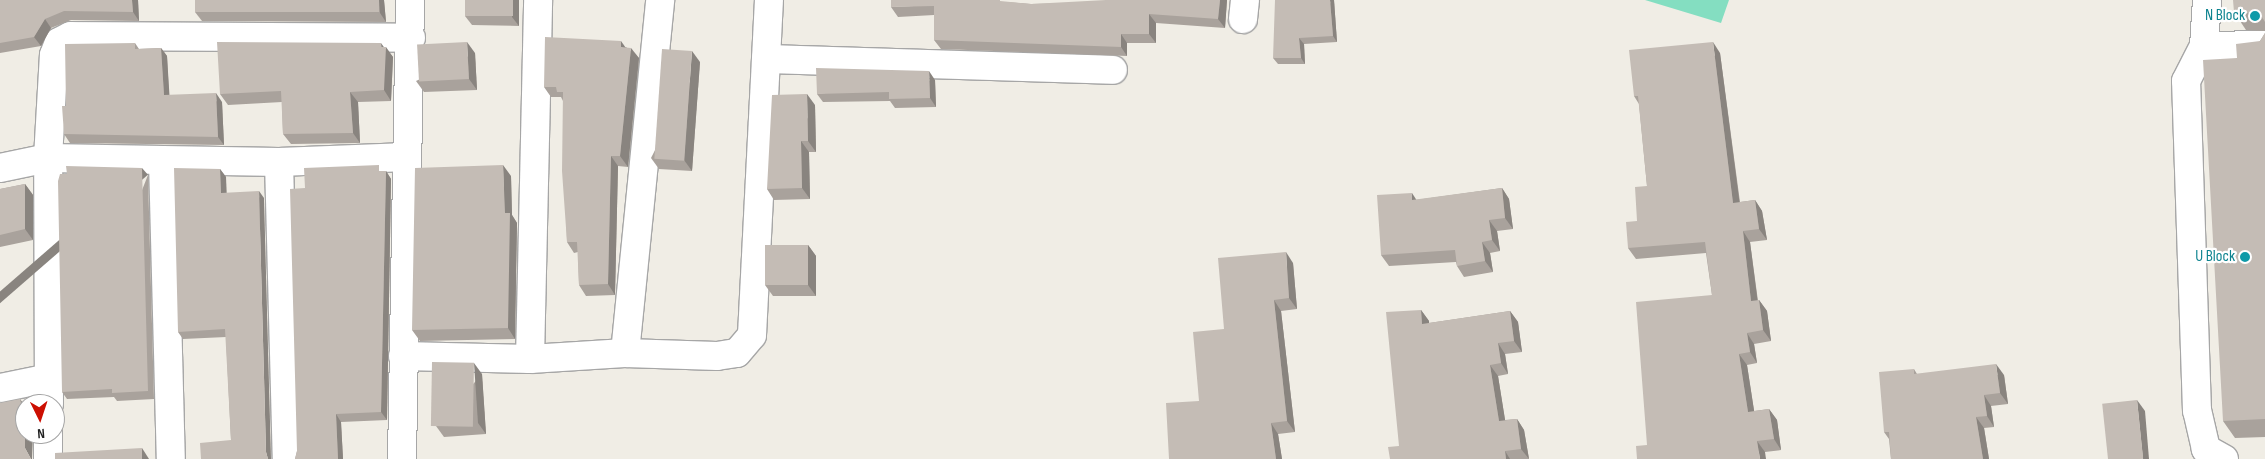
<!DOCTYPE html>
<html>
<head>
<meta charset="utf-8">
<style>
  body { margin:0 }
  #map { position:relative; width:2265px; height:459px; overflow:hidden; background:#f0ede5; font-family:"Sofia Sans Condensed",sans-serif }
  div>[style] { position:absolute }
  .pitch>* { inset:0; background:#84dec1 }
  .roads { filter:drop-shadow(1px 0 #a6a6a6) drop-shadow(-1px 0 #a6a6a6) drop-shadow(0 1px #a6a6a6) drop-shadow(0 -1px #a6a6a6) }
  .minor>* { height:28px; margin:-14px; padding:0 14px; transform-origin:14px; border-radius:14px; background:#fff }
  .wall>* { inset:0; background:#a9a29c }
  .shaded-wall>* { inset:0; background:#89847f; transform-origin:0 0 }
  .building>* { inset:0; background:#c4bcb5; transform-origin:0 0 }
  .dots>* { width:14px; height:14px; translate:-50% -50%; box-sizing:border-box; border:2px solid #fff; border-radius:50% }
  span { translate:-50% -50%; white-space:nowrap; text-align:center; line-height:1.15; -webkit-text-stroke:4.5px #fff; paint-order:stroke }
  .culture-label { font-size:16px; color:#0d838f }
  .right { translate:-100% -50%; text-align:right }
  .north { position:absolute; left:15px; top:394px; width:50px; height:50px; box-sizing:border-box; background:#fff; border:1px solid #a5a5a5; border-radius:50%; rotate:176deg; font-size:14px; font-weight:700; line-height:20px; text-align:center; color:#1f1f1f }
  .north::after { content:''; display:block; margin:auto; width:18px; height:22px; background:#cc0f02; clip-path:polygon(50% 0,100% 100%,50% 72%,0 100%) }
</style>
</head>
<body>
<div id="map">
  <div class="pitch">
    <i style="clip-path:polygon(1645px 0,1729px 0,1721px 23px)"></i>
  </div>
  <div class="roads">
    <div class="minor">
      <i style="left:1243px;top:19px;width:19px;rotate:-84deg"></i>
      <i style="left:2204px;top:46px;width:46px;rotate:-86.3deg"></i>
      <i style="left:766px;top:59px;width:347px;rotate:1.8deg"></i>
      <i style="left:163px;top:161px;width:298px;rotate:88.5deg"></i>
      <i style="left:279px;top:162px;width:297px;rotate:88.5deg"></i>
      <i style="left:0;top:168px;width:49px;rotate:-11.8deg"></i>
      <i style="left:48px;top:158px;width:231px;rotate:1deg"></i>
      <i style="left:279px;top:162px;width:128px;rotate:-2.2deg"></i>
      <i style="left:625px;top:353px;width:355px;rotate:-84.3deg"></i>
      <i style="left:403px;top:356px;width:127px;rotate:1.4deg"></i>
      <i style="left:530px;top:359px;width:95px;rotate:-3.6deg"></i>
      <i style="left:625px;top:353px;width:92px;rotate:1.9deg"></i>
      <i style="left:717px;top:356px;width:20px;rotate:-9deg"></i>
      <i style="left:737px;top:353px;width:23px;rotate:-50deg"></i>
      <i style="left:752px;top:335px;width:335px;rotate:-87.1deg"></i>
      <i style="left:530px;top:359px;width:359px;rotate:-88.7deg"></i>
      <i style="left:0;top:388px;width:50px;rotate:-11.5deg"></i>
      <i style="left:49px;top:404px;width:246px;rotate:-90.2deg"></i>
      <i style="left:48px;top:158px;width:103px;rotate:-86.7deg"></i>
      <i style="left:54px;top:55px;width:14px;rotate:-69deg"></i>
      <i style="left:59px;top:42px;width:13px;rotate:-27deg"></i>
      <i style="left:71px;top:36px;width:340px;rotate:0.3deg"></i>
      <i style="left:48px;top:459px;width:25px;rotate:-90deg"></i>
      <i style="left:402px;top:459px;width:459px;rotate:-89deg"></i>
      <i style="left:2224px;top:459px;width:21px;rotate:-151deg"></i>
      <i style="left:2206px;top:449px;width:39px;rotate:-103deg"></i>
      <i style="left:2197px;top:411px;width:330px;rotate:-91.9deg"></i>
      <i style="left:2186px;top:81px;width:39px;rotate:-63deg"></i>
      <i style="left:2204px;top:46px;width:61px;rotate:-0.9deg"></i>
    </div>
  </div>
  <div class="wall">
    <i style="clip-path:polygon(0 0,138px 0,139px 21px,71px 20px,51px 28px,41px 46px,0 53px)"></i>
    <i style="clip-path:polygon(195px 0,384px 0,386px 22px,202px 21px,195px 12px)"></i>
    <i style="clip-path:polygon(519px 0,519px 26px,472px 25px,465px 16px)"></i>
    <i style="clip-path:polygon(1227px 0,1225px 28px,1156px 23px,1156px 43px,1127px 43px,1127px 56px,941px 49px,934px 40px,934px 15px,898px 17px,891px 7px,1006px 2px,1031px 4px)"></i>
    <i style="clip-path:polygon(1334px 0,1337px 42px,1304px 44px,1305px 64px,1278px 64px,1273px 58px)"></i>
    <i style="clip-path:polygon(2265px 0,2265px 31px,2246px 30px,2234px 12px)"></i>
    <i style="clip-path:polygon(2265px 33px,2265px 437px,2235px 438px,2223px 421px,2237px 58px,2260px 41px)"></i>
    <i style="clip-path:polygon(135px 43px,139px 49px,161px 48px,167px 56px,169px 95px,222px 102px,224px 145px,70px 143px,64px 134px,66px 106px)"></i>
    <i style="clip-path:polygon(384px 47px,393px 57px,391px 101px,358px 102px,360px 143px,291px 144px,283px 134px,282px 102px,228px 105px,220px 94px)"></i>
    <i style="clip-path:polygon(626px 47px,639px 58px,628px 167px,618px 166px,615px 295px,586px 296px,579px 285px,578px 252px,574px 253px,567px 242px,563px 101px,561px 97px,551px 97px,544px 87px)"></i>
    <i style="clip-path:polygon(475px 53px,477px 90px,424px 92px,416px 81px)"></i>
    <i style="clip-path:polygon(1720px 53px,1740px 202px,1755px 200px,1762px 211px,1767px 240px,1750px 242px,1758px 301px,1759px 300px,1767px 311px,1771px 341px,1754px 344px,1757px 363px,1747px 365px,1754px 411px,1769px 409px,1777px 420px,1781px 450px,1765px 452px,1647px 445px,1712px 295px,1706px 253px,1636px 259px,1628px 248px,1637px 221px,1647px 186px,1639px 104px,1634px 96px)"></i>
    <i style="clip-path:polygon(700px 62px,692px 171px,659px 169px,651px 158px)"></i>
    <i style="clip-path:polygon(935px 80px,936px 107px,895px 108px,890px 101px,823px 102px,817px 94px)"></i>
    <i style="clip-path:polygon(815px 105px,816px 152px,809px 152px,810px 199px,774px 200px,767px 189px)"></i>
    <i style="clip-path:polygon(220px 169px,226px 177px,226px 193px,264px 198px,231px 440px,226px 337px,183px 339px,178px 332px)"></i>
    <i style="clip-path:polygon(382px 171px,386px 171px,391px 179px,387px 420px,341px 422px,343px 459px,295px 459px,297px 451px,305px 188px)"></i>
    <i style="clip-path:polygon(148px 175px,154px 399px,117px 401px,114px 397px,67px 399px,62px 392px)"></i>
    <i style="clip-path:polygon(511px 176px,512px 215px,517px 223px,515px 339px,420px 341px,412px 330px)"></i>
    <i style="clip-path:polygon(25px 184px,33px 195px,33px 240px,0 247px,0 189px)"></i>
    <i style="clip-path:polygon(1502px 188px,1509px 199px,1513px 229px,1497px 231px,1500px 251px,1490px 253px,1493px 272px,1464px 277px,1457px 266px,1456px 262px,1389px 266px,1381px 255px,1416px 200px)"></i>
    <i style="clip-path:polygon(808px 245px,816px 256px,816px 296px,773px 296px,765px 285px)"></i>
    <i style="clip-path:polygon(1293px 263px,1297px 309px,1281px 311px,1295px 432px,1278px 434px,1282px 459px,1169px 459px,1199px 401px,1224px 329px)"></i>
    <i style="clip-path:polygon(1421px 310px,1429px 321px,1429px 323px,1510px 311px,1518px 322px,1522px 352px,1505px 354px,1508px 374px,1498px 376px,1505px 420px,1517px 419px,1524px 430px,1529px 459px,1390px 459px,1399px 446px)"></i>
    <i style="clip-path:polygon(1914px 369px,1917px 374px,2004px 375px,2008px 404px,1991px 406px,1994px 427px,1984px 428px,1989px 459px,1891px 459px,1889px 439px,1884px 432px)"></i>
    <i style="clip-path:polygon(482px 374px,486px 434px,444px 437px,436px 426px)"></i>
  </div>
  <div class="shaded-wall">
    <i style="clip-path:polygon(132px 0,138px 0,139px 21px,133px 12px)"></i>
    <i style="clip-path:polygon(379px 0,384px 0,386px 22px,380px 13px)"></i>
    <i style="clip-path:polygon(513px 0,519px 0,519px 26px,512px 17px)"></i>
    <i style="clip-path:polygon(1220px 0,1227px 0,1225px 28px,1218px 19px)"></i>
    <i style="clip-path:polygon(1330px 0,1334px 0,1337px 42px,1333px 36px)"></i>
    <i style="clip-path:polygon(1149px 14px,1156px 23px,1156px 43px,1149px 34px)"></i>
    <i style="clip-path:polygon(45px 19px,51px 28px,41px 46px,34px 37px)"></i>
    <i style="clip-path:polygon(1121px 34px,1127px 43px,1127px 56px,1121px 47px)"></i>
    <i style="clip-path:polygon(1299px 38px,1304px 44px,1305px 64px,1301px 58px)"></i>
    <i style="clip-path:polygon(621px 41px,628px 51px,621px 47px)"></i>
    <i style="clip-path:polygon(467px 42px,475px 53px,477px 90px,469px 79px)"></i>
    <i style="clip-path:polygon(1713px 42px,1720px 53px,1741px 214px,1733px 203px)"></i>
    <i style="clip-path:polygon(381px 43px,386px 50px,386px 47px,393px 57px,391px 101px,384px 90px)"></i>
    <i style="clip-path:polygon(161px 48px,167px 56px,170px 104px,164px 95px)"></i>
    <i style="clip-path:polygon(631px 48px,639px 58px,628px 167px,620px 156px)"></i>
    <i style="clip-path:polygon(692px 51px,700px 62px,692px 171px,684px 160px)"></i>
    <i style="clip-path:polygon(929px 71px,935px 80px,936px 107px,930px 98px)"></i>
    <i style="clip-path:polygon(350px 92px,358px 102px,360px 143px,353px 133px)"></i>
    <i style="clip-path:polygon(216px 93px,222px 102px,224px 145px,218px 137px)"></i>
    <i style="clip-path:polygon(807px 94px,815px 105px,816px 152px,808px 141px)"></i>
    <i style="clip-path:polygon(801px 141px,809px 152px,810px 199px,802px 188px)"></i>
    <i style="clip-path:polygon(611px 156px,618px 166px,615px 295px,608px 284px)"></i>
    <i style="clip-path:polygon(503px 165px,511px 176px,512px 215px,517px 223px,515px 339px,508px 328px)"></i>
    <i style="left:142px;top:168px;width:9px;height:223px;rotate:49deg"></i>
    <i style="clip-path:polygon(220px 169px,226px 177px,227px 200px,221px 193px)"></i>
    <i style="clip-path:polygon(386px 171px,391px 179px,387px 420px,381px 412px)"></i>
    <i style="clip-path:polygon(25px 184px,33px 195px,33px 240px,25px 229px)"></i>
    <i style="clip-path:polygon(1502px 188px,1509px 199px,1513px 229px,1505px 218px)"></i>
    <i style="clip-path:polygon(259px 191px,264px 198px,271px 459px,268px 459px,266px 452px)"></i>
    <i style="clip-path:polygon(1412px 193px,1419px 204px,1412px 200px)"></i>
    <i style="clip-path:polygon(1755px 200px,1762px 211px,1767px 240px,1759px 229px)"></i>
    <i style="clip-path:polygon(1489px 220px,1497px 231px,1500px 251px,1492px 240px)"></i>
    <i style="clip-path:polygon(1743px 231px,1750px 242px,1759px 312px,1751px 301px)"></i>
    <i style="clip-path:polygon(1482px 242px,1490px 253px,1493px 272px,1485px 261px)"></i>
    <i style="clip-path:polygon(808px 245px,816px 256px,816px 296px,808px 285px)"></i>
    <i style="clip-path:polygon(1286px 252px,1293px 263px,1297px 309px,1289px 298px)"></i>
    <i style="clip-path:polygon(1274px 300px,1281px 311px,1295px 432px,1287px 421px)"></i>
    <i style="clip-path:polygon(1759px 300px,1767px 311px,1771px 341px,1763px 330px)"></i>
    <i style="clip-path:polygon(1421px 310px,1429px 321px,1430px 335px,1422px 324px)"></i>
    <i style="clip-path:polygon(1510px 311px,1518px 322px,1522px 352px,1514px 341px)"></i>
    <i style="clip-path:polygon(1747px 333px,1754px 344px,1757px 363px,1750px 352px)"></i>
    <i style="clip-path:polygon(1498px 343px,1505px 354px,1508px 374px,1501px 363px)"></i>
    <i style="clip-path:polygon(1739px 354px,1747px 365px,1756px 423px,1748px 412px)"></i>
    <i style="clip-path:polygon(474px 363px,482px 374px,486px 434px,478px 423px)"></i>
    <i style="clip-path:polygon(1996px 364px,2004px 375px,2008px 404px,2000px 393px)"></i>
    <i style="clip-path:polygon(1490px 365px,1498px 376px,1507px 432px,1499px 421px)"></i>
    <i style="clip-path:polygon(1984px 395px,1991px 406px,1994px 427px,1987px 416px)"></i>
    <i style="clip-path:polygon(20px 399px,25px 406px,25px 434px,33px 434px,32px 459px,31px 459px,25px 448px)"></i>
    <i style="clip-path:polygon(2137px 400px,2145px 411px,2149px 459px,2143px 459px)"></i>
    <i style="clip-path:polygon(1769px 409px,1777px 420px,1781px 450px,1774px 439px)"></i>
    <i style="clip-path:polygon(336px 414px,341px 422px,343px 459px,338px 459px)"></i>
    <i style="clip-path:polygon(1976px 417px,1984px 428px,1989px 459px,1983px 459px)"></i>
    <i style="clip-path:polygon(1517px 419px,1524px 430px,1529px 459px,1521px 449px)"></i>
    <i style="clip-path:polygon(1271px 423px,1278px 434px,1282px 459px,1276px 459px)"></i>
    <i style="clip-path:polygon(1757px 441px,1765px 452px,1766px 459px,1760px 459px)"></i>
    <i style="clip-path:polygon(142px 448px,149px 459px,142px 459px)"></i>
    <i style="clip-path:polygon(1505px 451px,1510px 459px,1506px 459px)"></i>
  </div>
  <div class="building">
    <i style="clip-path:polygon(0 0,132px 0,133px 12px,64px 11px,45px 19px,34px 37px,0 43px)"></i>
    <i style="left:195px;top:0;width:184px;height:12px"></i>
    <i style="left:465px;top:0;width:48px;height:16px"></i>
    <i style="clip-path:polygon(891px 0,1000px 0,1000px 1px,1031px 4px,1106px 0,1220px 0,1218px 19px,1149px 14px,1149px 34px,1121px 34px,1121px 47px,934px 40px,934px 6px,891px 7px)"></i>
    <i style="clip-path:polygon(1275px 0,1330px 0,1333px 36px,1299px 38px,1301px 58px,1273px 58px)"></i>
    <i style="clip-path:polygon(2233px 0,2265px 0,2265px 22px,2260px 14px,2234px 12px)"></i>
    <i style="clip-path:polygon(2265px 33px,2265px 419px,2223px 421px,2203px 60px,2237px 58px,2236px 44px,2260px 41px)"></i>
    <i style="clip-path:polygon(545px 37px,621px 41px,621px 47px,631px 48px,620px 156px,611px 156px,608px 284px,579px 285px,577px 242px,567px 242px,562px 171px,563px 92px,557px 92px,556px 87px,544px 87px)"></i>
    <i style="clip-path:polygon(217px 42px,381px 43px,381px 47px,386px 47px,384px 90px,350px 92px,353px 133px,283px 134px,281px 91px,220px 94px)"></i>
    <i style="left:467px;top:42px;width:37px;height:50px;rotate:87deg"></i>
    <i style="clip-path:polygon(1713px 42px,1733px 203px,1755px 200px,1759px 229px,1743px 231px,1751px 301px,1759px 300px,1763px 330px,1747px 333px,1750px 352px,1739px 354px,1748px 412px,1769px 409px,1774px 439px,1757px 441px,1760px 459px,1637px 459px,1636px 446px,1647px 445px,1636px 302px,1712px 295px,1705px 242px,1628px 248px,1626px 222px,1637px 221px,1635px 187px,1647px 186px,1638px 96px,1634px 96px,1629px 50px)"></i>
    <i style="clip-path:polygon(135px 43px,135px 49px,161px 48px,164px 95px,216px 93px,218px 137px,64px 134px,62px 106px,66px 106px,65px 44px)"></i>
    <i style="left:662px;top:49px;width:30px;height:110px;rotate:4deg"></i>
    <i style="clip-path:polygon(816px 68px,929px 71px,930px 98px,889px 99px,889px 92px,817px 94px)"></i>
    <i style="clip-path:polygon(807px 94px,808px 141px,801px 141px,802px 188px,767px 189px,772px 95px)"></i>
    <i style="clip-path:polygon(379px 165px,379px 171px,386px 171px,381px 412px,336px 414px,338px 459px,295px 459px,297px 451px,290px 189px,305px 188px,304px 168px)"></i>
    <i style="clip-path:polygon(503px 165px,505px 213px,510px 213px,508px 328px,412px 330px,415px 168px)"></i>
    <i style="clip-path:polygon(66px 166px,142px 168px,148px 391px,112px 393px,112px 389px,62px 392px,58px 181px,60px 174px,67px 174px)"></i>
    <i style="clip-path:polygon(174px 168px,220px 169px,221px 193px,259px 191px,266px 452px,268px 459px,201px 459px,200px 443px,231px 440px,225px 329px,178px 332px)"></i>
    <i style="clip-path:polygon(25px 184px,25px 229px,0 235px,0 189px)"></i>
    <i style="clip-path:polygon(1502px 188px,1505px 218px,1489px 220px,1492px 240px,1482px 242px,1485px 261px,1457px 266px,1455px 250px,1381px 255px,1377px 195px,1412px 193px,1412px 200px)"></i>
    <i style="left:808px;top:245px;width:40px;height:43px;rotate:90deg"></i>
    <i style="clip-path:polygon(1286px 252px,1289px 298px,1274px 300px,1287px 421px,1271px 423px,1276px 459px,1169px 459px,1166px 403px,1199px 401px,1193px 332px,1224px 329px,1218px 258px)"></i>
    <i style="clip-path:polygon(1421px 310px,1422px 324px,1510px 311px,1514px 341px,1498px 343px,1501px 363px,1490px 365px,1499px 421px,1517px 419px,1521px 449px,1505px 451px,1506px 459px,1390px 459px,1388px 447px,1399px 446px,1386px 312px)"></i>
    <i style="left:432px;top:362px;width:42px;height:64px;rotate:1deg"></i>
    <i style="clip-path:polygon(1996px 364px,2000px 393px,1984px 395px,1987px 416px,1976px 417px,1983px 459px,1891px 459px,1889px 432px,1884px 432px,1879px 372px,1914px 369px,1914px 374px)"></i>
    <i style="clip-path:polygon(20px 399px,25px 422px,25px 448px,31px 459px,0 459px,0 403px)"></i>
    <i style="left:2137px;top:400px;width:59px;height:35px;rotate:84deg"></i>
    <i style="clip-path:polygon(142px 448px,142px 459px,55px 459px,55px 453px)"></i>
  </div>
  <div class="dots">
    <i style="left:2255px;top:16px;background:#0f9aa8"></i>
    <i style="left:2245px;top:257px;background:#0f9aa8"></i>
  </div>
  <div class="culture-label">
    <span class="right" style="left:2245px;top:16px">N Block</span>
    <span class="right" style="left:2235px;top:257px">U Block</span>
  </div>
  <div class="north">N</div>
</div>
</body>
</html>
